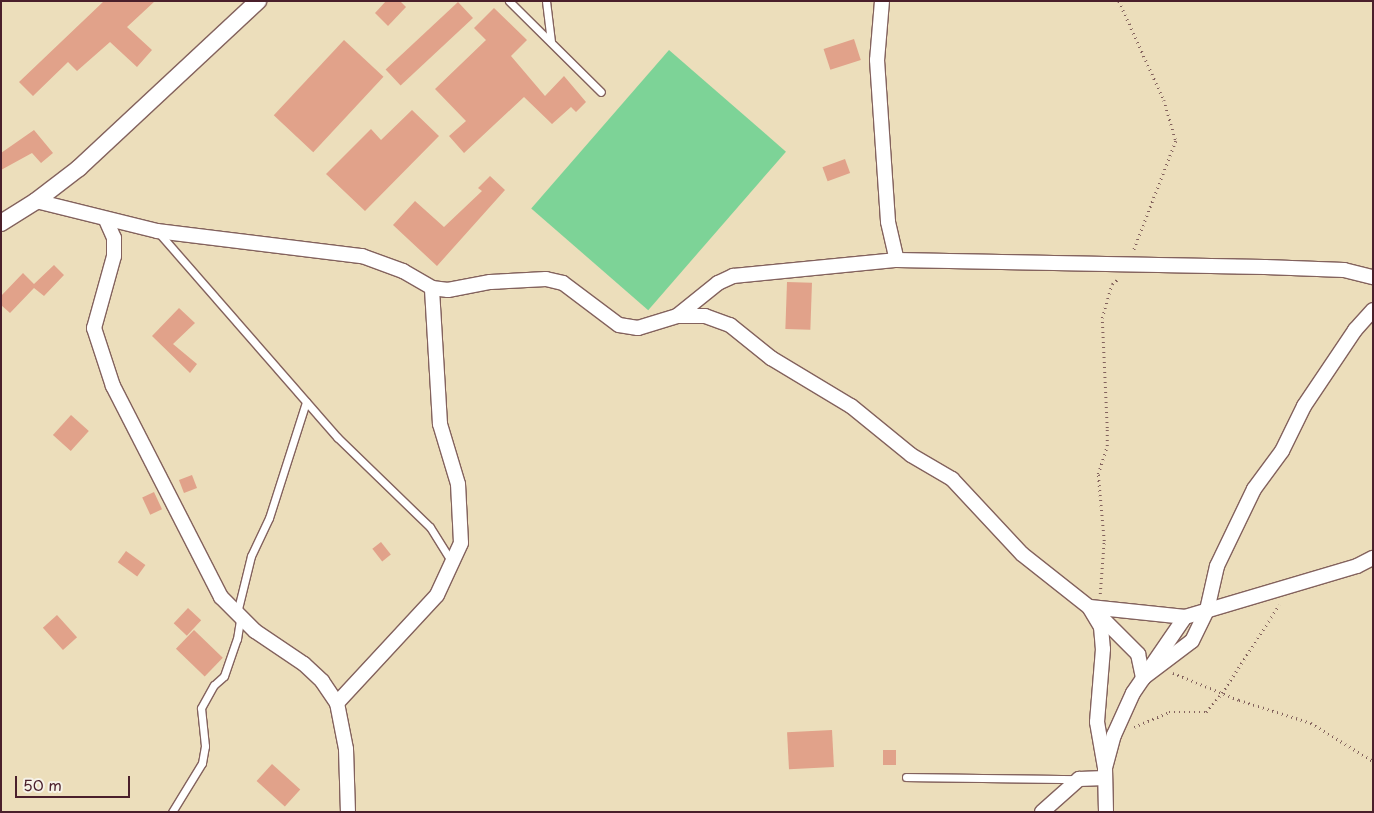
<!DOCTYPE html>
<html>
<head>
<meta charset="utf-8">
<style>
  body { margin:0 }
  #map { position:relative; width:1374px; height:813px; overflow:hidden; background:#ecdebb; font-family:"Playpen Sans",sans-serif }
  div>[style] { position:absolute }
  .green>* { inset:0; background:#7dd397; transform-origin:0 0 }
  .building>* { inset:0; background:#e1a28a; transform-origin:0 0 }
  .path>* { height:2.5px; margin-top:-1.25px; transform-origin:0; background:repeating-linear-gradient(90deg,#83625d 0 1px,transparent 0 5px) }
  .roads { filter:drop-shadow(1px 0 #83625d) drop-shadow(-1px 0 #83625d) drop-shadow(0 1px #83625d) drop-shadow(0 -1px #83625d) }
  .service>* { height:7px; margin:-3.5px; padding:0 3.5px; transform-origin:3.5px; border-radius:3.5px; background:#fff }
  .minor>* { height:14px; margin:-7px; padding:0 7px; transform-origin:7px; border-radius:7px; background:#fff }
  .tertiary>* { height:16px; margin:-8px; padding:0 8px; transform-origin:8px; border-radius:8px; background:#fff }
  span { translate:-50% -50%; white-space:nowrap; text-align:center; line-height:1.15; -webkit-text-stroke:5px #f7f3e8; paint-order:stroke }
  .frame { position:absolute; inset:0; border:2px solid #4a1f2b; pointer-events:none }
  .scale { position:absolute; left:15px; top:776px; width:115px; height:22px; box-sizing:border-box; border:2px solid #4a1f2b; border-top:0; padding-left:6px; font-size:15px; line-height:18px; white-space:nowrap; color:#4a1f2b; -webkit-text-stroke:4px #f7f3e8; paint-order:stroke }
</style>
</head>
<body>
<div id="map">
  <div class="green">
    <i style="left:669px;top:50px;width:155px;height:210px;rotate:41deg"></i>
  </div>
  <div class="building">
    <i style="clip-path:polygon(104px 1px,155px 1px,127px 27px,152px 50px,137px 67px,110px 42px,77px 71px,68px 62px,33px 96px,19px 82px)"></i>
    <i style="clip-path:polygon(386px 1px,400px 1px,406px 7px,388px 26px,375px 13px)"></i>
    <i style="left:458px;top:2px;width:22px;height:99px;rotate:47deg"></i>
    <i style="clip-path:polygon(494px 8px,527px 40px,511px 56px,545px 96px,564px 76px,586px 102px,576px 112px,571px 107px,552px 124px,524px 97px,464px 153px,449px 136px,466px 121px,435px 89px,486px 40px,474px 28px)"></i>
    <i style="left:854px;top:39px;width:22px;height:32px;rotate:72deg"></i>
    <i style="left:344px;top:40px;width:54px;height:103px;rotate:43deg"></i>
    <i style="clip-path:polygon(412px 110px,439px 136px,365px 211px,326px 174px,371px 129px,381px 140px)"></i>
    <i style="clip-path:polygon(34px 130px,53px 153px,41px 163px,32px 153px,1px 170px,1px 153px)"></i>
    <i style="left:845px;top:159px;width:15px;height:24px;rotate:70deg"></i>
    <i style="clip-path:polygon(490px 176px,505px 190px,437px 266px,393px 225px,415px 201px,444px 227px,482px 191px,478px 188px)"></i>
    <i style="clip-path:polygon(54px 265px,64px 275px,44px 296px,34px 288px,10px 313px,1px 305px,1px 296px,23px 273px,34px 284px)"></i>
    <i style="left:787px;top:282px;width:25px;height:47px;rotate:2deg"></i>
    <i style="clip-path:polygon(179px 308px,195px 323px,173px 344px,197px 364px,190px 373px,152px 336px)"></i>
    <i style="left:71px;top:415px;width:24px;height:27px;rotate:42deg"></i>
    <i style="left:192px;top:475px;width:14px;height:14px;rotate:69deg"></i>
    <i style="left:154px;top:492px;width:19px;height:13px;rotate:65deg"></i>
    <i style="left:381px;top:542px;width:16px;height:11px;rotate:52deg"></i>
    <i style="left:126px;top:551px;width:24px;height:14px;rotate:36deg"></i>
    <i style="left:188px;top:608px;width:18px;height:21px;rotate:43deg"></i>
    <i style="left:57px;top:615px;width:30px;height:19px;rotate:48deg"></i>
    <i style="left:194px;top:630px;width:40px;height:26px;rotate:44deg"></i>
    <i style="left:832px;top:730px;width:37px;height:45px;rotate:87deg"></i>
    <i style="left:883px;top:750px;width:13px;height:15px"></i>
    <i style="left:272px;top:764px;width:38px;height:23px;rotate:42deg"></i>
  </div>
  <div class="path">
    <i style="left:1119px;top:1px;width:109px;rotate:65.6deg"></i>
    <i style="left:1164px;top:100px;width:43px;rotate:73.7deg"></i>
    <i style="left:1176px;top:141px;width:117px;rotate:111.1deg"></i>
    <i style="left:1100px;top:594px;width:53px;rotate:-85.7deg"></i>
    <i style="left:1104px;top:541px;width:67px;rotate:-95.1deg"></i>
    <i style="left:1098px;top:474px;width:29px;rotate:-72deg"></i>
    <i style="left:1107px;top:446px;width:18px;rotate:-90deg"></i>
    <i style="left:1107px;top:428px;width:110px;rotate:-92.6deg"></i>
    <i style="left:1102px;top:318px;width:35px;rotate:-74deg"></i>
    <i style="left:1112px;top:284px;width:8px;rotate:-40deg"></i>
    <i style="left:1173px;top:673px;width:71px;rotate:22.2deg"></i>
    <i style="left:1239px;top:700px;width:76px;rotate:17.7deg"></i>
    <i style="left:1311px;top:723px;width:73px;rotate:31.5deg"></i>
    <i style="left:1134px;top:727px;width:38px;rotate:-23deg"></i>
    <i style="left:1169px;top:712px;width:37px"></i>
    <i style="left:1206px;top:712px;width:25px;rotate:-50deg"></i>
    <i style="left:1222px;top:693px;width:105px;rotate:-57.1deg"></i>
  </div>
  <div class="roads">
    <div class="service">
      <i style="left:509px;top:1px;width:129px;rotate:44.7deg"></i>
      <i style="left:546px;top:1px;width:41px;rotate:83deg"></i>
      <i style="left:159px;top:233px;width:271px;rotate:48.9deg"></i>
      <i style="left:337px;top:437px;width:129px;rotate:44.1deg"></i>
      <i style="left:430px;top:527px;width:39px;rotate:58deg"></i>
      <i style="left:237px;top:613px;width:59px;rotate:-76.2deg"></i>
      <i style="left:251px;top:556px;width:42px;rotate:-64.7deg"></i>
      <i style="left:269px;top:518px;width:122px;rotate:-72.3deg"></i>
      <i style="left:906px;top:777px;width:172px;rotate:0.7deg"></i>
      <i style="left:172px;top:812px;width:57px;rotate:-58.5deg"></i>
      <i style="left:202px;top:763px;width:17px;rotate:-80deg"></i>
      <i style="left:205px;top:746px;width:38px;rotate:-96deg"></i>
      <i style="left:201px;top:708px;width:26px;rotate:-61deg"></i>
      <i style="left:214px;top:685px;width:13px;rotate:-42deg"></i>
      <i style="left:224px;top:676px;width:39px;rotate:-71deg"></i>
      <i style="left:237px;top:639px;width:20px;rotate:-81deg"></i>
    </div>
    <div class="minor">
      <i style="left:882px;top:1px;width:59px;rotate:94.8deg"></i>
      <i style="left:877px;top:60px;width:162px;rotate:86.1deg"></i>
      <i style="left:888px;top:222px;width:39px;rotate:77deg"></i>
      <i style="left:36px;top:201px;width:125px;rotate:13.9deg"></i>
      <i style="left:157px;top:231px;width:207px;rotate:7deg"></i>
      <i style="left:362px;top:256px;width:44px;rotate:20.1deg"></i>
      <i style="left:403px;top:271px;width:34px;rotate:30deg"></i>
      <i style="left:432px;top:288px;width:16px;rotate:7deg"></i>
      <i style="left:448px;top:290px;width:43px;rotate:-10.8deg"></i>
      <i style="left:490px;top:282px;width:56px;rotate:-3.1deg"></i>
      <i style="left:546px;top:279px;width:17px;rotate:13deg"></i>
      <i style="left:563px;top:283px;width:70px;rotate:36.9deg"></i>
      <i style="left:619px;top:325px;width:19px;rotate:9deg"></i>
      <i style="left:638px;top:328px;width:41px;rotate:-17.1deg"></i>
      <i style="left:677px;top:316px;width:53px;rotate:-38.8deg"></i>
      <i style="left:718px;top:283px;width:17px;rotate:-25deg"></i>
      <i style="left:733px;top:276px;width:165px;rotate:-5.6deg"></i>
      <i style="left:897px;top:260px;width:368px;rotate:1.1deg"></i>
      <i style="left:1265px;top:267px;width:79px;rotate:2.2deg"></i>
      <i style="left:1344px;top:270px;width:30px;rotate:14deg"></i>
      <i style="left:106px;top:220px;width:20px;rotate:66deg"></i>
      <i style="left:114px;top:238px;width:18px;rotate:90deg"></i>
      <i style="left:114px;top:256px;width:75px;rotate:105.5deg"></i>
      <i style="left:94px;top:328px;width:61px;rotate:71.9deg"></i>
      <i style="left:113px;top:386px;width:237px;rotate:62.9deg"></i>
      <i style="left:221px;top:597px;width:48px;rotate:45deg"></i>
      <i style="left:255px;top:631px;width:59px;rotate:34deg"></i>
      <i style="left:304px;top:664px;width:25px;rotate:43deg"></i>
      <i style="left:322px;top:681px;width:27px;rotate:56deg"></i>
      <i style="left:337px;top:703px;width:47px;rotate:78.9deg"></i>
      <i style="left:346px;top:749px;width:63px;rotate:88.2deg"></i>
      <i style="left:677px;top:316px;width:28px"></i>
      <i style="left:705px;top:316px;width:27px;rotate:20deg"></i>
      <i style="left:730px;top:325px;width:53px;rotate:38.8deg"></i>
      <i style="left:771px;top:358px;width:93px;rotate:31deg"></i>
      <i style="left:851px;top:406px;width:77px;rotate:39.2deg"></i>
      <i style="left:911px;top:455px;width:48px;rotate:30.3deg"></i>
      <i style="left:952px;top:479px;width:103px;rotate:47deg"></i>
      <i style="left:1022px;top:554px;width:85px;rotate:38.3deg"></i>
      <i style="left:1089px;top:607px;width:23px;rotate:59deg"></i>
      <i style="left:1101px;top:627px;width:22px;rotate:85deg"></i>
      <i style="left:1103px;top:649px;width:73px;rotate:94.7deg"></i>
      <i style="left:1097px;top:722px;width:47px;rotate:80.1deg"></i>
      <i style="left:1090px;top:607px;width:96px;rotate:6deg"></i>
      <i style="left:1098px;top:614px;width:57px;rotate:45deg"></i>
      <i style="left:1138px;top:654px;width:25px;rotate:78deg"></i>
      <i style="left:1143px;top:678px;width:61px;rotate:-37.1deg"></i>
      <i style="left:1192px;top:641px;width:34px;rotate:-64deg"></i>
      <i style="left:1207px;top:610px;width:45px;rotate:-77.2deg"></i>
      <i style="left:1217px;top:566px;width:85px;rotate:-64.3deg"></i>
      <i style="left:1254px;top:489px;width:47px;rotate:-53.6deg"></i>
      <i style="left:1282px;top:451px;width:50px;rotate:-63.9deg"></i>
      <i style="left:1304px;top:406px;width:92px;rotate:-56.1deg"></i>
      <i style="left:1355px;top:330px;width:27px;rotate:-48deg"></i>
      <i style="left:337px;top:703px;width:147px;rotate:-47.2deg"></i>
      <i style="left:437px;top:595px;width:57px;rotate:-65.2deg"></i>
      <i style="left:461px;top:543px;width:59px;rotate:-92.9deg"></i>
      <i style="left:458px;top:484px;width:63px;rotate:-106.7deg"></i>
      <i style="left:440px;top:424px;width:136px;rotate:-93.4deg"></i>
      <i style="left:1042px;top:812px;width:50px;rotate:-41.7deg"></i>
      <i style="left:1079px;top:779px;width:26px;rotate:-2deg"></i>
      <i style="left:1106px;top:812px;width:44px;rotate:-91.3deg"></i>
      <i style="left:1105px;top:768px;width:34px;rotate:-75deg"></i>
      <i style="left:1114px;top:735px;width:46px;rotate:-65.7deg"></i>
      <i style="left:1133px;top:693px;width:92px;rotate:-55.6deg"></i>
      <i style="left:1185px;top:617px;width:179px;rotate:-16.5deg"></i>
      <i style="left:1357px;top:566px;width:18px;rotate:-27deg"></i>
    </div>
    <div class="tertiary">
      <i style="left:1px;top:223px;width:41px;rotate:-32.2deg"></i>
      <i style="left:36px;top:201px;width:54px;rotate:-37.5deg"></i>
      <i style="left:79px;top:168px;width:245px;rotate:-43deg"></i>
    </div>
  </div>
  <div class="frame"></div>
  <div class="scale">50 m</div>
</div>
</body>
</html>
